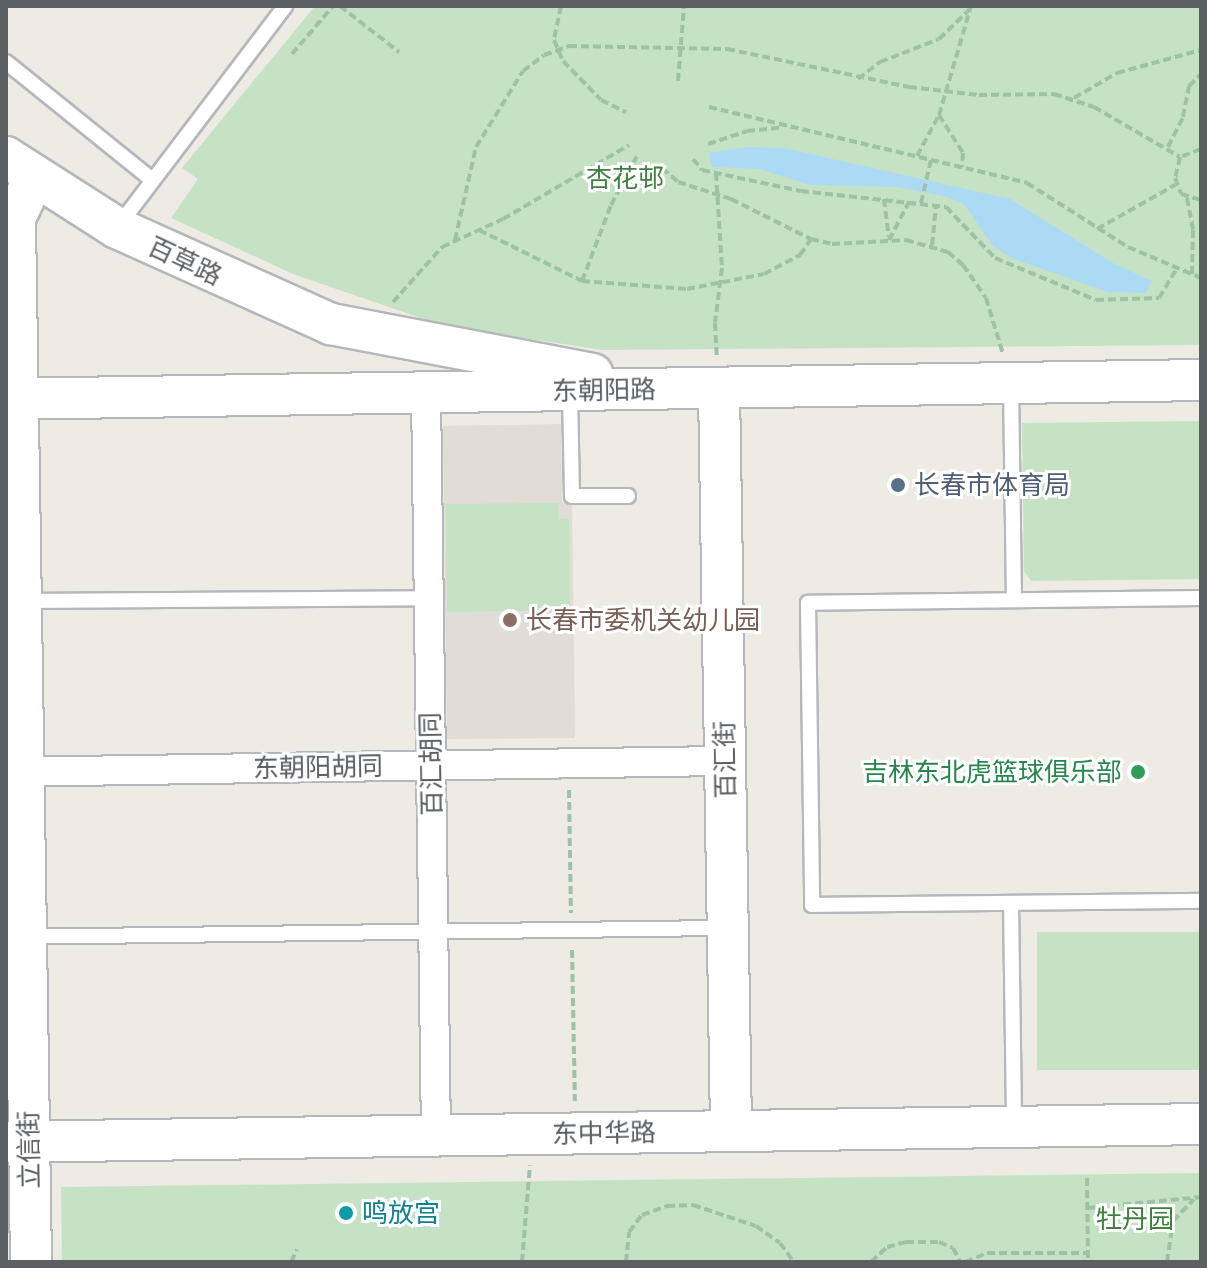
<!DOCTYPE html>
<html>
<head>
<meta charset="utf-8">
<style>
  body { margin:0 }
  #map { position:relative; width:1207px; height:1268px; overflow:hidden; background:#edebe4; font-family:"Noto Sans","Noto Sans SC",sans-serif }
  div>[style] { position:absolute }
  .education>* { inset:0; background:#e0dcd6 }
  .green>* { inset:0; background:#c6e2c4; transform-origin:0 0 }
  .water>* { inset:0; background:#acdaf5 }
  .path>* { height:4px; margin-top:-2px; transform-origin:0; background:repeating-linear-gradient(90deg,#9dc2a5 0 8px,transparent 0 12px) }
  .roads { filter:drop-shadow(2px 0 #b5b7ba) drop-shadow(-2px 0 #b5b7ba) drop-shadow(0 2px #b5b7ba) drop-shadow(0 -2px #b5b7ba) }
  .lane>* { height:14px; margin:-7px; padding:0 7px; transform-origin:7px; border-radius:7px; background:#fff }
  .street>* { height:28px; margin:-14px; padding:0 14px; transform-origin:14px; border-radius:14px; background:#fff }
  .secondary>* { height:40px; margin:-20px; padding:0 20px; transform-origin:20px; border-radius:20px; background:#fff }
  .dots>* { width:22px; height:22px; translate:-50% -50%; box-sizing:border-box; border:4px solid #fff; border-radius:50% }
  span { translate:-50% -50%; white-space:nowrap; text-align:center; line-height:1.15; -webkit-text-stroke:6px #fff; paint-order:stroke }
  .park-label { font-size:26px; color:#40803f }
  .street-label { font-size:26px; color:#5c6063 }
  .service-label { font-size:26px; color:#4e5e75 }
  .left { translate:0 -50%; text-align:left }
  .education-label { font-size:26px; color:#785e54 }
  .leisure-label { font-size:26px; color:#27864d }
  .right { translate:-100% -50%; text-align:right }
  .culture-label { font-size:26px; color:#0d838f }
  .frame { position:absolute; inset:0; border:8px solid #5c6063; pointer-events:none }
</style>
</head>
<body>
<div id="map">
  <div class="education">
    <i style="clip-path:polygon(561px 424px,562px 502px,572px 502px,575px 738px,447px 739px,443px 426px)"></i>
  </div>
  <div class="green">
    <i style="clip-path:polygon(315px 6px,1201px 6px,1201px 345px,603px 350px,444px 326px,293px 274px,171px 218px,198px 179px,182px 168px)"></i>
    <i style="clip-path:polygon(1201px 421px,1201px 579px,1031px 581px,1024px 571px,1022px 423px)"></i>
    <i style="clip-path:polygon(558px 503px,559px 519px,569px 519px,570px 610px,447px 612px,446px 504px)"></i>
    <i style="left:1201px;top:932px;width:138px;height:164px;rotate:90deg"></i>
    <i style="clip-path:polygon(1201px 1173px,1201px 1262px,62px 1262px,61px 1187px)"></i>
  </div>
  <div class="water">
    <i style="clip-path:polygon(746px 147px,784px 148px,1010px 199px,1113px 263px,1152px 281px,1146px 293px,1108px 292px,1011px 258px,992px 245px,965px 205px,948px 197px,897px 187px,810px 185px,759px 169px,712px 167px,709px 153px)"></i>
  </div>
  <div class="path">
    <i style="left:340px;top:6px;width:75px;rotate:37.9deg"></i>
    <i style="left:561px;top:6px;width:35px;rotate:102deg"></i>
    <i style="left:554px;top:40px;width:23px;rotate:67deg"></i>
    <i style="left:563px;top:61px;width:54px;rotate:45.7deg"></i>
    <i style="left:601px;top:100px;width:28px;rotate:26deg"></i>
    <i style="left:292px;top:54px;width:63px;rotate:-49.5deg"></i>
    <i style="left:858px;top:79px;width:28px;rotate:-38deg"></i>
    <i style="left:880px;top:62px;width:63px;rotate:-21.3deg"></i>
    <i style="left:939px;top:39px;width:42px;rotate:-44deg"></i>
    <i style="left:678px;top:81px;width:75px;rotate:-85.4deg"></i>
    <i style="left:1074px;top:98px;width:50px;rotate:-30.2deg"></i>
    <i style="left:1117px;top:73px;width:87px;rotate:-15.3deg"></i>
    <i style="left:709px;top:107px;width:327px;rotate:13.4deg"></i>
    <i style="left:1027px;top:183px;width:120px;rotate:32.4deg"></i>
    <i style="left:1128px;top:247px;width:79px;rotate:23deg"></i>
    <i style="left:939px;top:115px;width:45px;rotate:57.7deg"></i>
    <i style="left:963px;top:153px;width:14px;rotate:94deg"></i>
    <i style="left:708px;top:144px;width:41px;rotate:-18.4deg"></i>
    <i style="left:747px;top:131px;width:36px;rotate:-6deg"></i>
    <i style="left:1168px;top:147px;width:34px;rotate:-63deg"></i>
    <i style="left:1183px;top:117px;width:32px;rotate:-79deg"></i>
    <i style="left:1189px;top:86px;width:17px;rotate:-45deg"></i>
    <i style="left:1201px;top:149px;width:22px;rotate:159deg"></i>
    <i style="left:1180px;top:157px;width:22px;rotate:103deg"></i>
    <i style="left:1175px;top:178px;width:17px;rotate:69deg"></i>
    <i style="left:1181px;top:194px;width:21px;rotate:17deg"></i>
    <i style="left:917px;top:156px;width:47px;rotate:-61.8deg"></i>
    <i style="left:939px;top:115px;width:114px;rotate:-73.6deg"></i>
    <i style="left:693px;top:159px;width:14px;rotate:51deg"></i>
    <i style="left:702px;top:170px;width:101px;rotate:12deg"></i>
    <i style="left:801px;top:191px;width:146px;rotate:6.3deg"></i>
    <i style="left:946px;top:207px;width:71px;rotate:46.1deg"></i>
    <i style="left:995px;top:258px;width:109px;rotate:22.6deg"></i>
    <i style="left:1096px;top:300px;width:63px;rotate:-1.8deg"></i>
    <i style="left:1159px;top:298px;width:35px;rotate:-59deg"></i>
    <i style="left:662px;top:168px;width:21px;rotate:41deg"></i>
    <i style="left:678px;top:182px;width:56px;rotate:17.8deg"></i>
    <i style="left:731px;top:199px;width:89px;rotate:26.6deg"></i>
    <i style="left:811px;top:239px;width:22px;rotate:13deg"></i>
    <i style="left:832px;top:244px;width:74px;rotate:-3.1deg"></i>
    <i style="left:906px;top:240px;width:44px;rotate:15.9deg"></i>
    <i style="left:948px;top:252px;width:20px;rotate:41deg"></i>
    <i style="left:963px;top:265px;width:40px;rotate:55.1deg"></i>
    <i style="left:986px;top:298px;width:59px;rotate:73.1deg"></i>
    <i style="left:716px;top:173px;width:95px;rotate:86.4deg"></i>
    <i style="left:722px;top:268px;width:55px;rotate:97.3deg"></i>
    <i style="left:715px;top:323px;width:34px;rotate:87deg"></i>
    <i style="left:1187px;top:198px;width:33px;rotate:79deg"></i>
    <i style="left:1193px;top:230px;width:45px;rotate:91.3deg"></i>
    <i style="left:884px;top:199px;width:38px;rotate:83deg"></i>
    <i style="left:921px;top:203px;width:44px;rotate:-76.9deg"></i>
    <i style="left:1097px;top:229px;width:90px;rotate:-29.4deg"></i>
    <i style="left:479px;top:230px;width:115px;rotate:26.3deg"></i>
    <i style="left:582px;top:281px;width:105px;rotate:4.4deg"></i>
    <i style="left:687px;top:289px;width:78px;rotate:-11deg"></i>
    <i style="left:764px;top:274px;width:41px;rotate:-27.8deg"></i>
    <i style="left:800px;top:255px;width:19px;rotate:-55deg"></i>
    <i style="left:455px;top:240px;width:95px;rotate:-77.3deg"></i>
    <i style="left:476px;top:147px;width:89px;rotate:-58.3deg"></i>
    <i style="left:523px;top:71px;width:26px;rotate:-37deg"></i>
    <i style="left:544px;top:55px;width:27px;rotate:-20deg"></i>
    <i style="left:569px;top:46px;width:158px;rotate:1.1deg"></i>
    <i style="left:727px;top:49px;width:186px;rotate:11.8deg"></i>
    <i style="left:909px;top:87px;width:70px;rotate:6.5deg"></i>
    <i style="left:979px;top:95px;width:75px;rotate:-0.8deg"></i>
    <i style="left:1054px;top:94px;width:42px;rotate:18deg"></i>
    <i style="left:1094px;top:107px;width:99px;rotate:30.2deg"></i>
    <i style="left:889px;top:240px;width:45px;rotate:-62.3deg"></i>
    <i style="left:932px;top:245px;width:39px;rotate:-84deg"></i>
    <i style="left:582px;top:281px;width:81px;rotate:-69.1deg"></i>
    <i style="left:611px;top:205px;width:55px;rotate:-62deg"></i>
    <i style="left:393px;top:302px;width:74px;rotate:-48.3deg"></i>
    <i style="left:442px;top:247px;width:67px;rotate:-24.7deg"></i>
    <i style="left:503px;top:219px;width:146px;rotate:-30.4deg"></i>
    <i style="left:569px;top:790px;width:123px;rotate:89.1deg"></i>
    <i style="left:572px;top:950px;width:151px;rotate:88.9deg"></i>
    <i style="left:1087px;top:1178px;width:84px;rotate:89.3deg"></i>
    <i style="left:1087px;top:1208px;width:115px;rotate:-5.5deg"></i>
    <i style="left:291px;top:1262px;width:14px;rotate:-65deg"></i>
    <i style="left:522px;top:1262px;width:97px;rotate:-85.3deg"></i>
    <i style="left:626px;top:1262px;width:30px;rotate:-84deg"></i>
    <i style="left:629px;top:1232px;width:21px;rotate:-53deg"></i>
    <i style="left:642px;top:1215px;width:27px;rotate:-20deg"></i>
    <i style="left:667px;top:1206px;width:26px;rotate:-2deg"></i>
    <i style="left:693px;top:1205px;width:66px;rotate:18.4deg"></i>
    <i style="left:756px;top:1226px;width:29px;rotate:35deg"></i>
    <i style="left:780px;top:1243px;width:24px;rotate:54deg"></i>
    <i style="left:871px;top:1262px;width:22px;rotate:-43deg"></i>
    <i style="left:887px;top:1247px;width:20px;rotate:-15deg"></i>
    <i style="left:906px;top:1242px;width:33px"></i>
    <i style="left:939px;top:1242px;width:15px;rotate:23deg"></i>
    <i style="left:953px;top:1248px;width:16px;rotate:63deg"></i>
    <i style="left:965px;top:1262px;width:24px;rotate:-22deg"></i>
    <i style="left:987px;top:1253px;width:100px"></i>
    <i style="left:1167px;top:1262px;width:41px;rotate:-81.7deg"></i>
    <i style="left:1173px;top:1221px;width:30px;rotate:-46deg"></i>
  </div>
  <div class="roads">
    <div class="lane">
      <i style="left:6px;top:62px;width:188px;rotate:38.9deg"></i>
      <i style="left:119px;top:225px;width:275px;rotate:-52.8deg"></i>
      <i style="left:1011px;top:385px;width:215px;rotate:89.2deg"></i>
      <i style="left:570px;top:391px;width:105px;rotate:88.9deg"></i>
      <i style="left:572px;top:496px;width:56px"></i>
      <i style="left:1201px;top:598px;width:393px;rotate:179.3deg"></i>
      <i style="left:808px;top:603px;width:302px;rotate:89.2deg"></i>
      <i style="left:812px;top:905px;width:389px;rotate:-0.6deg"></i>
      <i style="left:22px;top:601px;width:407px;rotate:-0.4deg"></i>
      <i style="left:1011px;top:903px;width:220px;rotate:89.2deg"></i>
      <i style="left:6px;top:937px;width:718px;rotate:-0.72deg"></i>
    </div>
    <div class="street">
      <i style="left:426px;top:392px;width:744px;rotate:89.23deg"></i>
      <i style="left:6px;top:772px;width:719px;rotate:-0.88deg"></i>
    </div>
    <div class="secondary">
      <i style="left:6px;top:157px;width:132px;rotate:32.6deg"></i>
      <i style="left:117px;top:228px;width:235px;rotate:24.2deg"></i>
      <i style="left:331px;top:324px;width:266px;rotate:10.8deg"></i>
      <i style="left:719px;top:388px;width:743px;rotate:89.07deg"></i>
      <i style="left:6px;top:399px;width:1195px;rotate:-0.91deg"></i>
      <i style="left:6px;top:1142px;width:1195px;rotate:-0.86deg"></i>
      <i style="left:31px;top:1262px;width:1044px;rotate:-90.88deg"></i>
      <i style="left:15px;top:218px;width:44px;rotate:-64.6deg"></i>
    </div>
  </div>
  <div class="dots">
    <i style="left:898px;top:485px;background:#5c6f8a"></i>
    <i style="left:510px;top:620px;background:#8d6e63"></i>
    <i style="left:1138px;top:772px;background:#2e9e5b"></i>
    <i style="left:346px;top:1213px;background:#0f9aa8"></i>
  </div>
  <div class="park-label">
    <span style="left:625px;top:178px">杏花邨</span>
    <span style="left:1135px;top:1219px">牡丹园</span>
  </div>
  <div class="street-label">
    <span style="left:185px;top:261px;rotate:25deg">百草路</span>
    <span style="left:604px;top:390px;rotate:-1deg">东朝阳路</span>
    <span style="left:725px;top:760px;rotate:-91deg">百汇街</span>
    <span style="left:431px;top:764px;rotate:-91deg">百汇胡同</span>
    <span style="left:318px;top:767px;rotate:-1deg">东朝阳胡同</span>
    <span style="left:604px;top:1133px;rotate:-1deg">东中华路</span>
    <span style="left:29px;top:1150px;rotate:-91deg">立信街</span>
  </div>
  <div class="service-label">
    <span class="left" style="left:914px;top:485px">长春市体育局</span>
  </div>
  <div class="education-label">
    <span class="left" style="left:526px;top:620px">长春市委机关幼儿园</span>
  </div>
  <div class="leisure-label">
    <span class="right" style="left:1122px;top:772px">吉林东北虎篮球俱乐部</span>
  </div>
  <div class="culture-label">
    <span class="left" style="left:362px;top:1213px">鸣放宫</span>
  </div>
  <div class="frame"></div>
</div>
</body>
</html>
